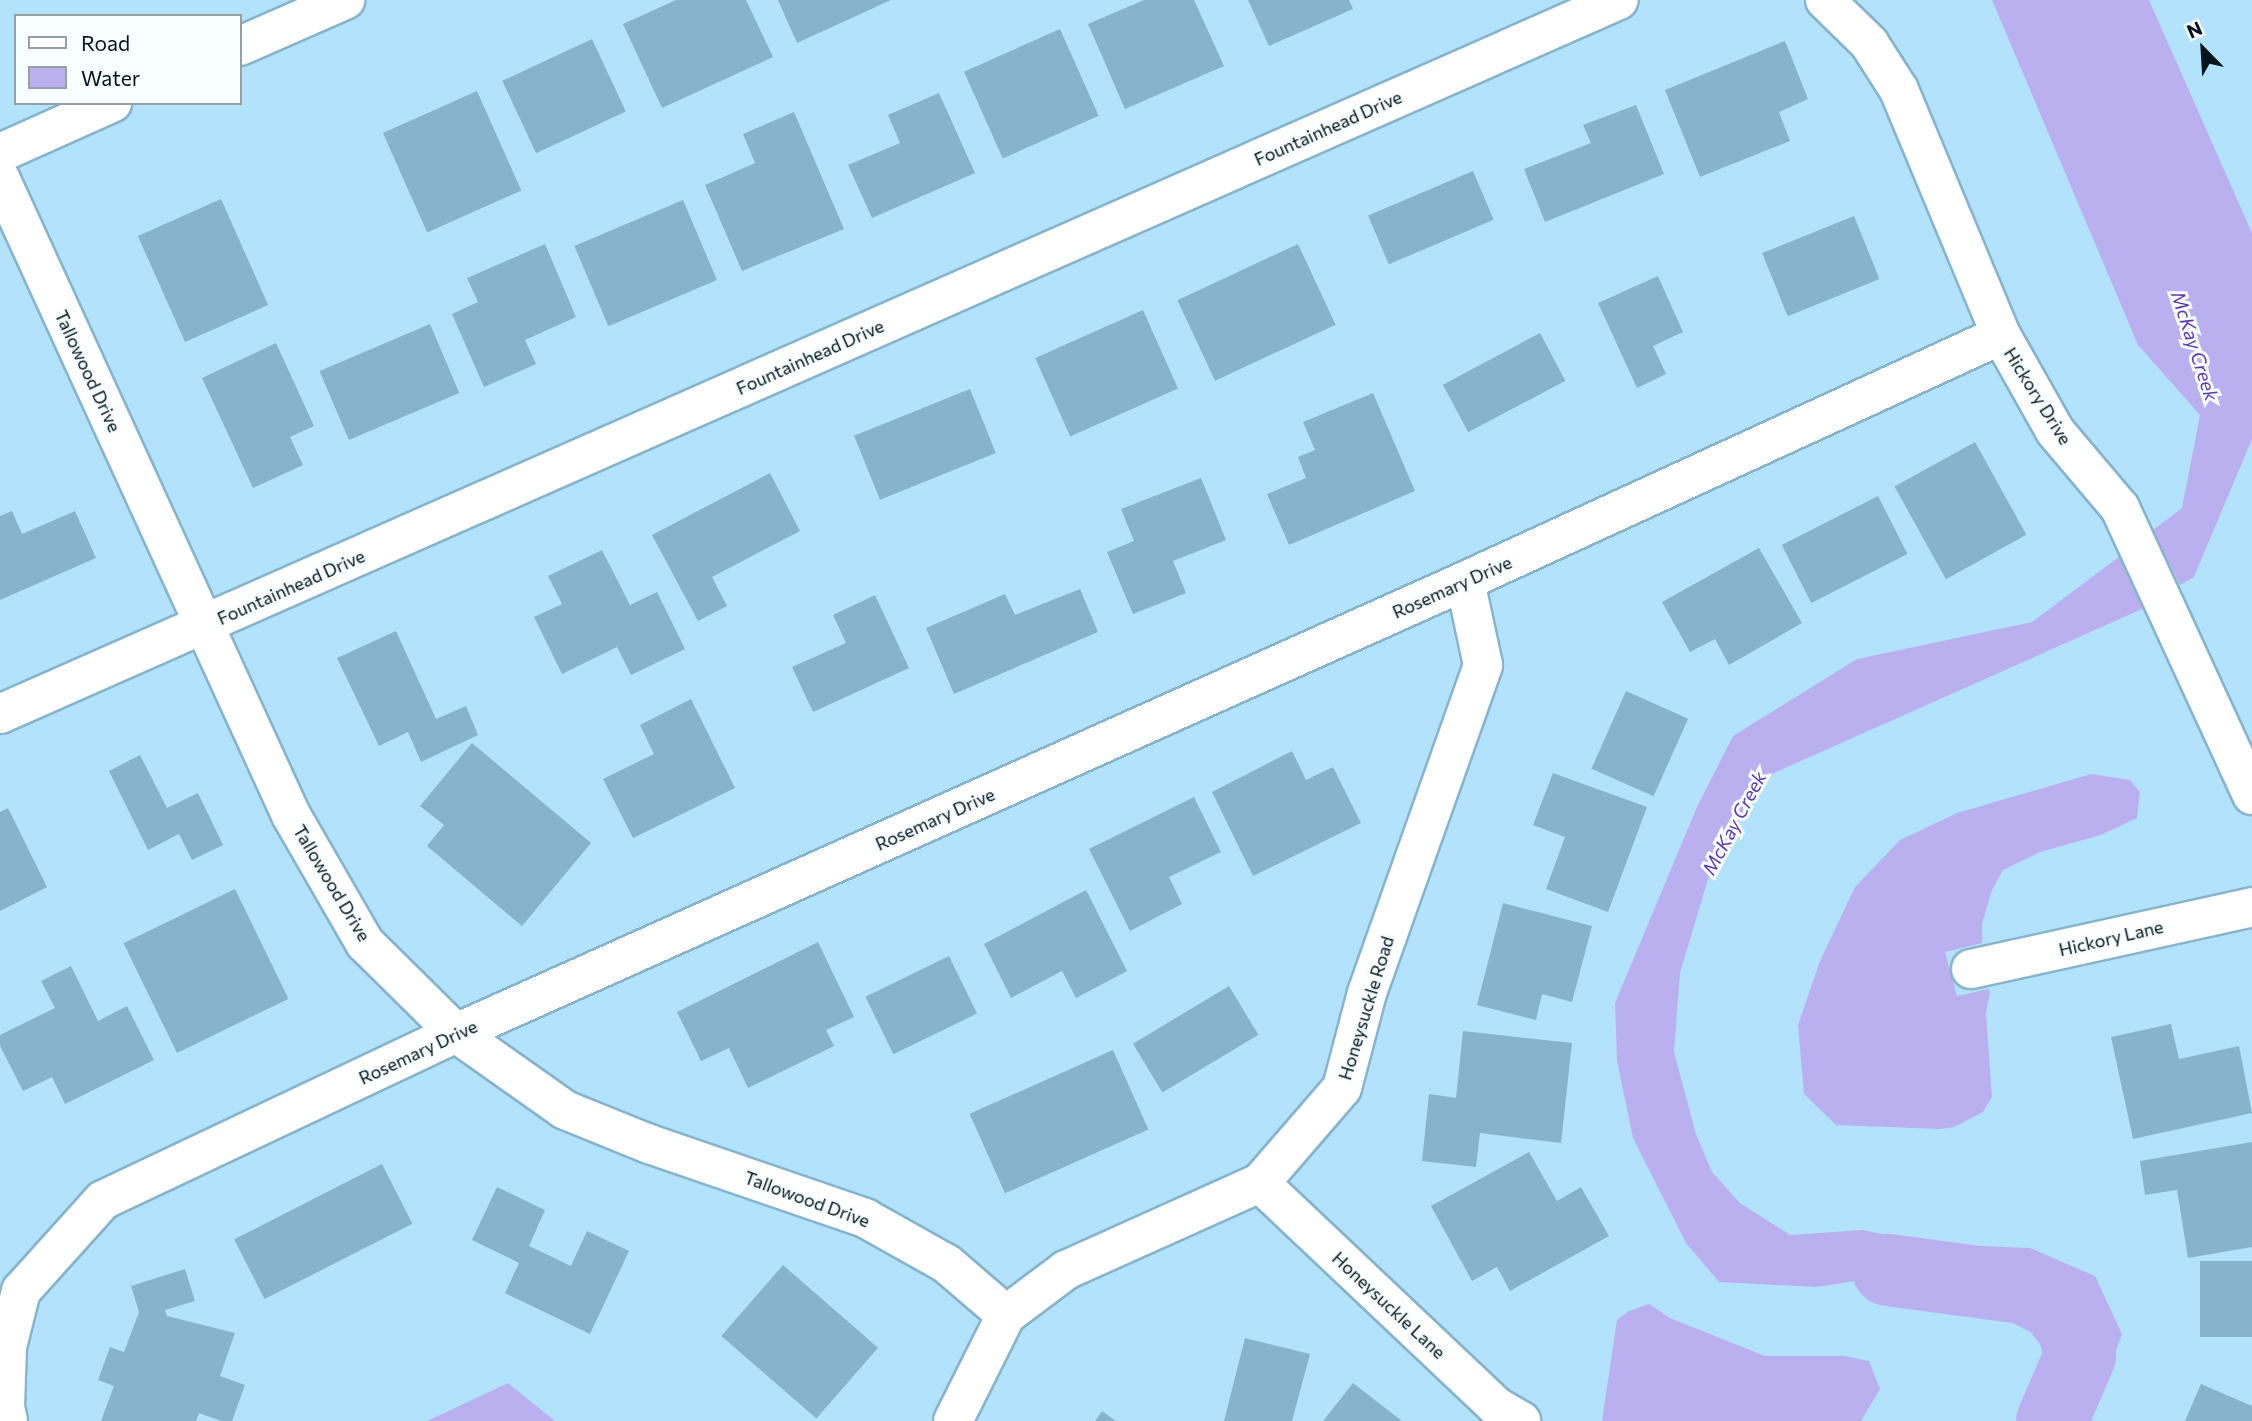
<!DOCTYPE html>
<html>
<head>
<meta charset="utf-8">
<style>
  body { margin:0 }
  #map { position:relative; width:2252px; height:1421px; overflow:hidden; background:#b3e3fc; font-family:Commissioner,sans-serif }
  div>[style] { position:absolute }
  .water>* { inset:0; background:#bab0f0 }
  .river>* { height:72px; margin:-36px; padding:0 36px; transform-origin:36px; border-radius:36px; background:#bab0f0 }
  .building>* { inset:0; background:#86b4cc; transform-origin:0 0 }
  .roads { filter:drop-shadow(2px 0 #87b4cc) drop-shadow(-2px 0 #87b4cc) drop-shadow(0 2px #87b4cc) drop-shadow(0 -2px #87b4cc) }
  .minor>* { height:38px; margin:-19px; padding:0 19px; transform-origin:19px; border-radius:19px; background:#fff }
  span { translate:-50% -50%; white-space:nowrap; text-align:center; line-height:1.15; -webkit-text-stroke:6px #f8fdff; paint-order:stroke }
  .street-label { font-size:18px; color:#03141c }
  .water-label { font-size:19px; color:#5c38b1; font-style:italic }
  .legend { position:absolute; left:14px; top:14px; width:228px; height:91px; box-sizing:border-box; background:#f8fdff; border:2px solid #96a0a4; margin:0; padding:9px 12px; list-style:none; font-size:21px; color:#03141c }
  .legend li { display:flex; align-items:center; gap:14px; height:35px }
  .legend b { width:35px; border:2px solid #96a0a4 }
  .north { position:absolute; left:2168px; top:14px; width:70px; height:70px; -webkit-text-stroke:5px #f8fdff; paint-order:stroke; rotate:336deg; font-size:19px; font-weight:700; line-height:28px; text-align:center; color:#03141c }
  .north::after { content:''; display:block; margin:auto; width:24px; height:32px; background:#03141c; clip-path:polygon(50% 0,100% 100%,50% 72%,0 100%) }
</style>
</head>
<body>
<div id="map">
  <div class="water">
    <i style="clip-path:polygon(1992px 0,2149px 0,2252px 233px,2252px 439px,2194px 577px,2180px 585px,2153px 530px,2182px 508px,2200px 415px,2138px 345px)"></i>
    <i style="clip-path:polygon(2120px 556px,2145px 607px,2142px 609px,1774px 773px,1758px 788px,1709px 876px,1680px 973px,1674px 1052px,1696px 1134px,1712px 1172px,1740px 1203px,1790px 1235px,1863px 1230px,1929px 1244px,2030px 1248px,2095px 1276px,2122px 1334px,2091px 1421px,2020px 1421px,2052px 1360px,1993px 1283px,1876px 1278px,1816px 1287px,1719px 1282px,1686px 1243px,1633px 1138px,1617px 1061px,1615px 1003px,1697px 807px,1733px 736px,1857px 659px,2032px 622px)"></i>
    <i style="clip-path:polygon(2091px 774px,2130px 780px,2140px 792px,2137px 818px,2101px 835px,2040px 852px,2003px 870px,1992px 890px,1982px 924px,1982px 943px,1945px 952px,1957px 996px,1988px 989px,1990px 992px,1986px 1013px,1992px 1097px,1983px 1112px,1954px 1127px,1940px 1129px,1836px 1125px,1804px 1094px,1798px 1025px,1820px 961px,1855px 887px,1900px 840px,1957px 813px)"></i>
    <i style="clip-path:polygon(1649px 1304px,1670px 1318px,1765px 1356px,1844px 1356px,1869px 1361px,1880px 1389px,1861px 1421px,1602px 1421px,1617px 1320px,1629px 1311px)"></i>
    <i style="clip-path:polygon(508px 1383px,555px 1421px,427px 1421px)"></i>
  </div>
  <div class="river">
    <i style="left:1888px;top:1270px;width:136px;rotate:7.6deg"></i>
    <i style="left:2023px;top:1288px;width:53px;rotate:27.1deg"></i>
    <i style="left:2070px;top:1312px;width:45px;rotate:77.2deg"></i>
    <i style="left:2080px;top:1356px;width:71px;rotate:113.3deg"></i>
  </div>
  <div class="building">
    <i style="clip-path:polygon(676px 0,746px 0,773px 57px,662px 108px,623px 24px)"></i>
    <i style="clip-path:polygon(778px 0,891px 0,797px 43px)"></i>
    <i style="clip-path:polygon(1144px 0,1194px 0,1224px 66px,1125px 109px,1088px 24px)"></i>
    <i style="clip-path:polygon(1248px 0,1349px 0,1353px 9px,1269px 46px)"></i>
    <i style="left:1060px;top:29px;width:95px;height:105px;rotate:66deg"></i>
    <i style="left:592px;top:39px;width:80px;height:99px;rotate:65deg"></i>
    <i style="clip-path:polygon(1785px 41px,1808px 99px,1779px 112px,1790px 141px,1700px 177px,1665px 90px)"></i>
    <i style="left:477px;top:91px;width:109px;height:103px;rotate:66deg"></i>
    <i style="clip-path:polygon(939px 93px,975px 173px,872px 218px,848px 165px,900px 143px,888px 115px)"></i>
    <i style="clip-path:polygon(1636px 105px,1664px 174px,1545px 222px,1524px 169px,1591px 143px,1583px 125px)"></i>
    <i style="clip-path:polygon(794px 112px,844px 229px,742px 271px,705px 185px,755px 163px,743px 134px)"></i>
    <i style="left:1473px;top:171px;width:53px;height:114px;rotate:67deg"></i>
    <i style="left:221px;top:199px;width:116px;height:91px;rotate:66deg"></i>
    <i style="left:683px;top:200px;width:87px;height:118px;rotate:67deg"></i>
    <i style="left:1854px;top:216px;width:68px;height:99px;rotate:68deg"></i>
    <i style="clip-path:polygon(545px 244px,576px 317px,525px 340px,536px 364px,484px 387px,452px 314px,478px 302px,467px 278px)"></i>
    <i style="left:1298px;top:244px;width:89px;height:133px;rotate:65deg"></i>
    <i style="clip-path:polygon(1658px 276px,1683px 332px,1653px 346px,1666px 374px,1637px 388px,1598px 303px)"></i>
    <i style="left:1143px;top:310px;width:86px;height:118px;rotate:66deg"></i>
    <i style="left:430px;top:324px;width:75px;height:120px;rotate:67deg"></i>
    <i style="left:1540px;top:333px;width:54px;height:110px;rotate:62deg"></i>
    <i style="clip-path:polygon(276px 343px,314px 426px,290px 437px,303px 465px,253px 488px,202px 378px)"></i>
    <i style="left:970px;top:389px;width:69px;height:125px;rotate:68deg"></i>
    <i style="clip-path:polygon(1373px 393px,1415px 491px,1289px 545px,1267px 494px,1306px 478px,1298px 457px,1315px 450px,1303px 422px)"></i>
    <i style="left:1975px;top:442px;width:106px;height:92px;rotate:61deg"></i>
    <i style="clip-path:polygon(770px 473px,800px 531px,712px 577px,727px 606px,698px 621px,652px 535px)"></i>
    <i style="clip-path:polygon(1201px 478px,1226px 540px,1173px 561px,1186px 593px,1133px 614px,1107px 552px,1134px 541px,1121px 509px)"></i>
    <i style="left:1878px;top:496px;width:65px;height:108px;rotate:63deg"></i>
    <i style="clip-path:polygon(12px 511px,22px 534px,75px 511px,96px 558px,0 600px,0 516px)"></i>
    <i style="clip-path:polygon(1759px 548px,1802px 623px,1729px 665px,1715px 639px,1690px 652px,1662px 602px)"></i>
    <i style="clip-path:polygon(602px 550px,630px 605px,657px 592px,685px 649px,631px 675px,617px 647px,562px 674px,534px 617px,562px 604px,548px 576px)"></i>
    <i style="clip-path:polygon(1080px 589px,1098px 632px,954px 694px,926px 628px,1005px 594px,1015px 615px)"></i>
    <i style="clip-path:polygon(875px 595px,909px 668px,813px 712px,792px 667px,846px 643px,833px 615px)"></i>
    <i style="clip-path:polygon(396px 631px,436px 719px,466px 706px,478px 735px,421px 762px,408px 732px,379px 746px,337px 658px)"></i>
    <i style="left:1626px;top:691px;width:68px;height:85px;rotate:24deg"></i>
    <i style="clip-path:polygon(691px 699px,735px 788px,633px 838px,603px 779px,654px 754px,640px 725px)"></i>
    <i style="clip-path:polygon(472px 743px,591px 843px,522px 926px,427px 846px,444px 825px,420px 806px)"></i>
    <i style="clip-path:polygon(1292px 751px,1306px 780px,1333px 767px,1361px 823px,1253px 876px,1212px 792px)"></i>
    <i style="clip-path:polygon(140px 755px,167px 808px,198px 793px,223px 845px,192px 860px,179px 834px,148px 850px,109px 771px)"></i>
    <i style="clip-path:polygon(1553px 773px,1647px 807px,1608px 912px,1546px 889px,1565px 837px,1533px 825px)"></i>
    <i style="clip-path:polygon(1194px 797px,1221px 852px,1169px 877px,1182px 904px,1130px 931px,1089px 849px)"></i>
    <i style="clip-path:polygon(8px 808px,47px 887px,0 911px,0 812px)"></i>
    <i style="left:235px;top:889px;width:122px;height:124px;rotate:64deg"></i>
    <i style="clip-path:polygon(1086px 890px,1127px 971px,1076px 998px,1062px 971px,1011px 998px,984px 944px)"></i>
    <i style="clip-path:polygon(1503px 903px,1592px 926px,1572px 1002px,1542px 994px,1536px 1020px,1477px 1005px)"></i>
    <i style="clip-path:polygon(818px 942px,854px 1017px,826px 1030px,834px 1046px,748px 1088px,729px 1048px,701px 1061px,677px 1012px)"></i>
    <i style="left:949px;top:956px;width:64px;height:93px;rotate:64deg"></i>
    <i style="clip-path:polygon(71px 966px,98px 1021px,127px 1006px,154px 1060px,65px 1104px,52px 1077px,23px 1091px,0 1046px,0 1035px,55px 1008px,41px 981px)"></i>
    <i style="left:1229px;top:986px;width:57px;height:112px;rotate:59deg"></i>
    <i style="clip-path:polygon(2171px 1024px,2179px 1059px,2239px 1046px,2252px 1113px,2133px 1139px,2111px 1037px)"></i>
    <i style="clip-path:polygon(1463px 1031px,1572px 1043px,1561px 1143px,1480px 1133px,1476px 1167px,1422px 1161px,1429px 1094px,1456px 1098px)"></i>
    <i style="left:1113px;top:1050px;width:87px;height:157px;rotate:66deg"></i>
    <i style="clip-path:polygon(2252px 1142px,2252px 1247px,2188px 1258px,2177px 1190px,2145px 1195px,2140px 1161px)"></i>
    <i style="clip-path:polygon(1529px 1152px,1557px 1201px,1581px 1187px,1609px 1236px,1510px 1291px,1497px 1267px,1472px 1281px,1431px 1206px)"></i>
    <i style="left:382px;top:1164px;width:67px;height:166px;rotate:63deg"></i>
    <i style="clip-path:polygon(497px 1187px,545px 1210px,529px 1246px,571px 1266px,587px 1231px,629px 1251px,590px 1334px,505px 1293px,519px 1263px,472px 1240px)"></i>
    <i style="left:2200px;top:1261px;width:52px;height:76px"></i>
    <i style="left:783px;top:1265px;width:126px;height:94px;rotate:41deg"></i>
    <i style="clip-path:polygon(185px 1269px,195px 1301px,165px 1310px,167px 1316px,235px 1333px,220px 1376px,245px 1385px,232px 1421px,221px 1421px,199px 1413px,196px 1421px,101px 1421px,114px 1386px,98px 1380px,110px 1347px,124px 1352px,139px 1312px,131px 1286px)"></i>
    <i style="clip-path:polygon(1245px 1338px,1310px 1354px,1292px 1421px,1224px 1421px)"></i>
    <i style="clip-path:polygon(1353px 1383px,1402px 1421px,1323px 1421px)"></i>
    <i style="clip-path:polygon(2201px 1384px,2252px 1406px,2252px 1421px,2185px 1421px)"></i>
    <i style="clip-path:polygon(1102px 1411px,1116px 1421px,1095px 1421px)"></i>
  </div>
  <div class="roads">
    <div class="minor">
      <i style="left:1825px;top:0;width:62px;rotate:44.3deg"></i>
      <i style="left:1869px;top:43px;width:56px;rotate:57.4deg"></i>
      <i style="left:1899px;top:90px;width:265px;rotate:67.4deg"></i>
      <i style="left:2001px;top:335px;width:110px;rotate:60.6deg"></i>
      <i style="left:2055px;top:431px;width:101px;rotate:49.8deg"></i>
      <i style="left:2120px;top:508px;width:316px;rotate:65.3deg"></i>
      <i style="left:240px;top:46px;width:115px;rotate:-23.7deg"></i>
      <i style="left:0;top:153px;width:123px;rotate:-24.1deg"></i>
      <i style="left:0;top:178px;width:700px;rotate:65.45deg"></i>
      <i style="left:291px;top:815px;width:148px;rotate:60deg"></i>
      <i style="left:365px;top:943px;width:128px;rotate:44.7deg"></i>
      <i style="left:456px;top:1033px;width:133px;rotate:35.2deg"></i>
      <i style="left:565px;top:1110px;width:91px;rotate:22deg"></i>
      <i style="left:649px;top:1144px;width:228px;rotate:18.9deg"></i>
      <i style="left:865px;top:1218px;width:94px;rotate:29.3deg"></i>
      <i style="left:947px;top:1264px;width:78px;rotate:40.8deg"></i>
      <i style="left:0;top:714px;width:1769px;rotate:-23.8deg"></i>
      <i style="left:1971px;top:969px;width:288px;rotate:-12.4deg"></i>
      <i style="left:1260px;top:1183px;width:326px;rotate:43.4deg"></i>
      <i style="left:1497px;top:1407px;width:28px;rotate:30deg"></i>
      <i style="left:8px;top:1421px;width:14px;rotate:-102deg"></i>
      <i style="left:5px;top:1407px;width:60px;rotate:-88.1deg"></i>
      <i style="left:7px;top:1347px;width:58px;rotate:-76deg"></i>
      <i style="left:21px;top:1291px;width:122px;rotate:-48deg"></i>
      <i style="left:103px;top:1200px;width:391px;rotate:-25.3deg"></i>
      <i style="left:456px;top:1033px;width:1106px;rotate:-24.13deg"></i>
      <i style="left:1465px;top:581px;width:590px;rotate:-24.65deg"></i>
      <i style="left:953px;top:1421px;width:119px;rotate:-63.4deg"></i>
      <i style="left:1006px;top:1315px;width:75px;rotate:-36.9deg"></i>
      <i style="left:1066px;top:1270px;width:213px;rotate:-24.2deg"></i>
      <i style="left:1260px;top:1183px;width:125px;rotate:-49.2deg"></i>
      <i style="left:1342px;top:1088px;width:98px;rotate:-75.3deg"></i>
      <i style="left:1367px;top:993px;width:348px;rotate:-70.5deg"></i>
      <i style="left:1483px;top:665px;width:86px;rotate:-102.1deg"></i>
    </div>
  </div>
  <div class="street-label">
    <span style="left:1328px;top:128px;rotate:-24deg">Fountainhead Drive</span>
    <span style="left:810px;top:357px;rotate:-24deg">Fountainhead Drive</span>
    <span style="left:88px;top:371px;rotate:65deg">Tallowood Drive</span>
    <span style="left:2038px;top:396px;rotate:58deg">Hickory Drive</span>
    <span style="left:291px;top:587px;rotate:-24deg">Fountainhead Drive</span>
    <span style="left:1452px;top:587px;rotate:-24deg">Rosemary Drive</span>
    <span style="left:935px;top:819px;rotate:-24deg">Rosemary Drive</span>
    <span style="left:332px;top:883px;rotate:59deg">Tallowood Drive</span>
    <span style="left:2111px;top:938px;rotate:-13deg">Hickory Lane</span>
    <span style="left:1366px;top:1008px;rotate:-73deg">Honeysuckle Road</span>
    <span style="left:418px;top:1052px;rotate:-25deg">Rosemary Drive</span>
    <span style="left:807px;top:1199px;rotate:20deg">Tallowood Drive</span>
    <span style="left:1389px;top:1305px;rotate:43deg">Honeysuckle Lane</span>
  </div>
  <div class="water-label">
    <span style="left:2195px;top:346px;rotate:72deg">McKay Creek</span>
    <span style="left:1734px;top:823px;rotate:-62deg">McKay Creek</span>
  </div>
  <ul class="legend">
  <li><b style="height:9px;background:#fff"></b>Road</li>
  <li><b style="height:19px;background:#bab0f0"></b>Water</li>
  </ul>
  <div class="north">N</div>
</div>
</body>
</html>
